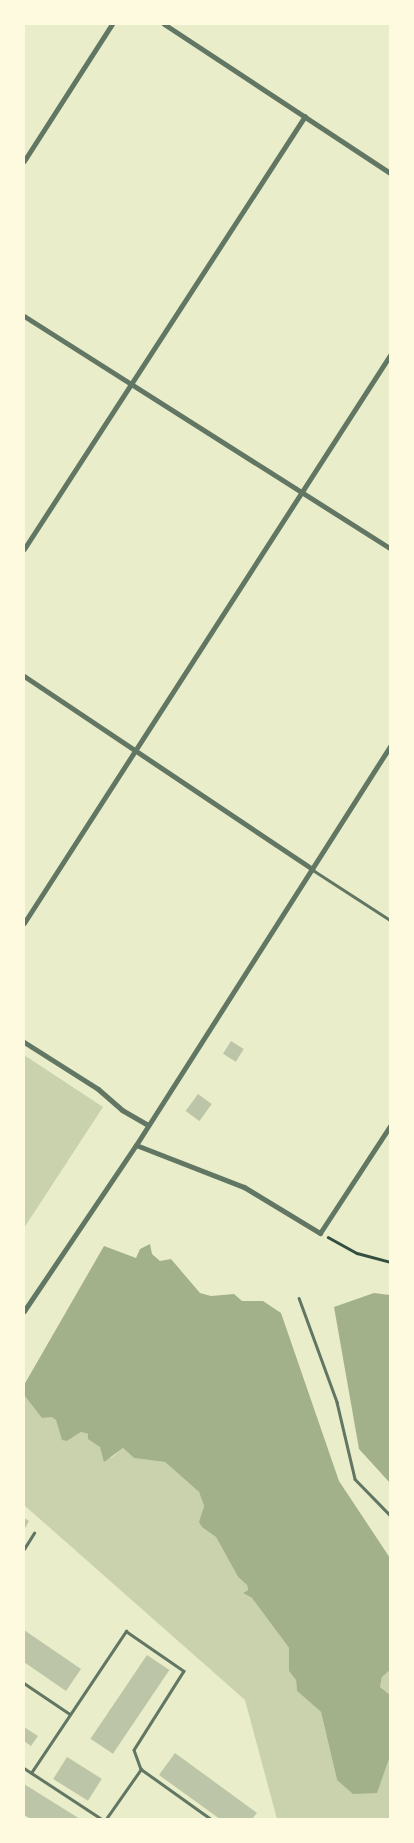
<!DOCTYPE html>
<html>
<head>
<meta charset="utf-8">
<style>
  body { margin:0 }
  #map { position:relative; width:414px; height:1843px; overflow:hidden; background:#e9edc9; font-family:"Noto Sans",sans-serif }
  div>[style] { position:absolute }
  .green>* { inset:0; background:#cad2ad }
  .water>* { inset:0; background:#a3b18a }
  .building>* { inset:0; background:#bcc5a7; transform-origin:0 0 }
  .path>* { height:2.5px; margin:-1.25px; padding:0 1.25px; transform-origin:1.25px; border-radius:1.25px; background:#344e41 }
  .service>* { height:2.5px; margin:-1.25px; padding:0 1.25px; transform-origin:1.25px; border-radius:1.25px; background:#617663 }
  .minor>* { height:5px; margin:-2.5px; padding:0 2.5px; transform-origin:2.5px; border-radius:2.5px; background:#617663 }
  span { translate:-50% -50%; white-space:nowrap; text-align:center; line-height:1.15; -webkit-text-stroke:4px #fefae0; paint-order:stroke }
  .frame { position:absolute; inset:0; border:25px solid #fefae0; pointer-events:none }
</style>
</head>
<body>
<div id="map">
  <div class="green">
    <i style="clip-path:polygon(24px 1055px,103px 1107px,24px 1228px)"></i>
    <i style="clip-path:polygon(24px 1395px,42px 1417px,53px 1417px,56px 1420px,67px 1441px,81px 1432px,88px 1434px,111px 1458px,123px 1448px,134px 1458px,165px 1462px,199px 1492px,204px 1506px,201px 1516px,202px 1526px,216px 1537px,238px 1577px,247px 1585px,248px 1590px,243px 1593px,252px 1598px,289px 1648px,289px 1671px,296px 1680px,297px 1691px,321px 1712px,337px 1780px,388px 1759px,390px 1756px,390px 1819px,277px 1819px,245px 1700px,24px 1505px)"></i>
    <i style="clip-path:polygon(390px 1670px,390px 1695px,380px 1687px,382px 1677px)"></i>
  </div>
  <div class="water">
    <i style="clip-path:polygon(150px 1244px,152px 1254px,160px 1261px,171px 1259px,200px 1293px,211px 1296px,234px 1294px,242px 1301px,263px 1301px,281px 1313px,339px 1481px,390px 1558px,390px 1670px,382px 1677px,380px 1687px,390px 1695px,390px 1756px,377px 1793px,353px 1794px,337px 1780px,321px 1712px,297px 1691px,296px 1680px,289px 1671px,289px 1648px,252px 1598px,243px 1593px,248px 1590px,247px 1585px,238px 1577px,216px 1537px,202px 1527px,199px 1522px,204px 1506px,199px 1492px,165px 1462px,134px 1458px,123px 1448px,104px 1462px,100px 1447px,88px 1439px,88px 1434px,81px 1432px,67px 1441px,62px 1440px,56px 1420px,52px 1417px,42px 1418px,24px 1395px,24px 1385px,104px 1246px,136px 1258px,140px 1249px)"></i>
    <i style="clip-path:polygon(374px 1293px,390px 1295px,390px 1483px,359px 1449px,334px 1307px)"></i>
  </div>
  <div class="building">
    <i style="left:231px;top:1041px;width:15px;height:15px;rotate:32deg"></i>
    <i style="left:198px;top:1094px;width:17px;height:21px;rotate:36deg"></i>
    <i style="clip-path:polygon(24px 1518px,29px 1521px,24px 1530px)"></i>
    <i style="clip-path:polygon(24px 1630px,81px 1669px,66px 1691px,24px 1662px)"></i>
    <i style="left:147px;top:1655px;width:27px;height:101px;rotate:34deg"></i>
    <i style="clip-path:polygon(24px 1727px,38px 1736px,31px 1746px,24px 1741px)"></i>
    <i style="clip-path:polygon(175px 1753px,257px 1813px,252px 1819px,220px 1819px,159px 1775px)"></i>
    <i style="left:67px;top:1757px;width:41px;height:26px;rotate:32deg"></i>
    <i style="clip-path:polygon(24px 1784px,80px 1819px,31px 1819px,24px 1815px)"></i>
  </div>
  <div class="path">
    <i style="left:328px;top:1237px;width:33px;rotate:29deg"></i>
    <i style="left:357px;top:1253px;width:34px;rotate:15deg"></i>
  </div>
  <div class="service">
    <i style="left:313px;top:870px;width:92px;rotate:33deg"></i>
    <i style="left:299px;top:1298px;width:111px;rotate:69.9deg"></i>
    <i style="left:337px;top:1402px;width:79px;rotate:76.8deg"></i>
    <i style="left:355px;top:1479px;width:50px;rotate:45.8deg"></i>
    <i style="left:24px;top:1549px;width:19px;rotate:-58deg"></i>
    <i style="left:24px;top:1683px;width:55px;rotate:34deg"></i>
    <i style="left:24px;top:1768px;width:93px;rotate:33.2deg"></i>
    <i style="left:31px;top:1773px;width:171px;rotate:-56.2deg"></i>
    <i style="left:126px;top:1631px;width:70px;rotate:34.6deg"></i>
    <i style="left:184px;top:1671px;width:93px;rotate:122.3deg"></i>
    <i style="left:134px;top:1750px;width:20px;rotate:70deg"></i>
    <i style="left:106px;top:1819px;width:61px;rotate:-55deg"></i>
    <i style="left:141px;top:1769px;width:86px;rotate:35.5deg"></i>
  </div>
  <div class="minor">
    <i style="left:164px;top:24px;width:271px;rotate:33.4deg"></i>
    <i style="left:24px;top:161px;width:163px;rotate:-57.3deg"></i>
    <i style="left:24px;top:316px;width:433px;rotate:32.4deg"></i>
    <i style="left:24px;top:549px;width:516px;rotate:-57.02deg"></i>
    <i style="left:24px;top:676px;width:347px;rotate:33.8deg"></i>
    <i style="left:24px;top:923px;width:676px;rotate:-57.2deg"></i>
    <i style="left:24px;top:1042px;width:88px;rotate:32.4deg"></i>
    <i style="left:98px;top:1089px;width:32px;rotate:41deg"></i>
    <i style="left:122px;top:1110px;width:30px;rotate:30deg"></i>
    <i style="left:136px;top:1145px;width:116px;rotate:21.3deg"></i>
    <i style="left:244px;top:1187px;width:89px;rotate:31.2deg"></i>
    <i style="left:320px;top:1233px;width:128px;rotate:-56.8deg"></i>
    <i style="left:24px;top:1311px;width:200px;rotate:-56deg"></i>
    <i style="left:136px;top:1145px;width:473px;rotate:-57.5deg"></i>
  </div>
  <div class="frame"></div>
</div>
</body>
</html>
